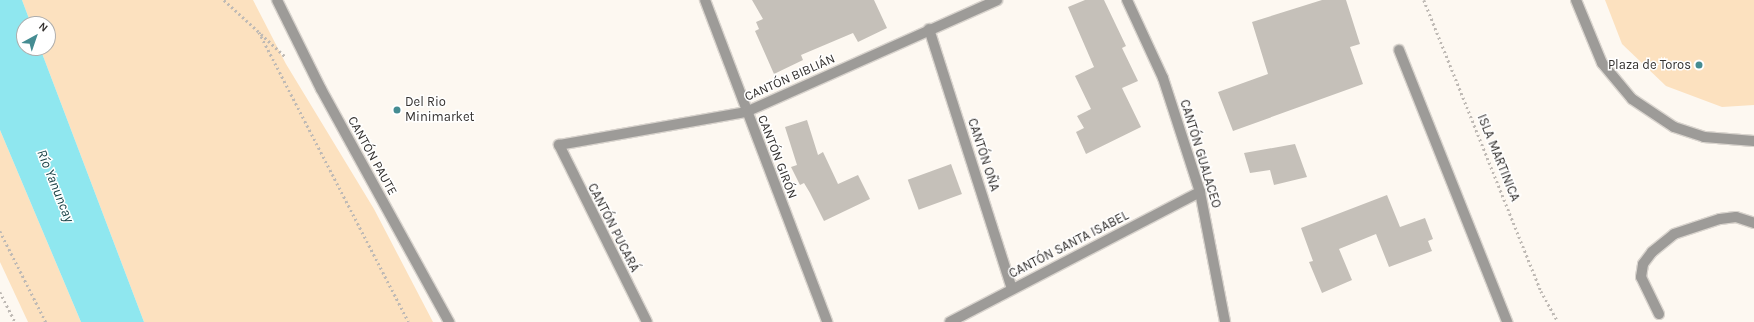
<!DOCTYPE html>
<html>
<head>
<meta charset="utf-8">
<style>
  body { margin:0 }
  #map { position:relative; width:1754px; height:322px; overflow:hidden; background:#fdf8f1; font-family:Karla,sans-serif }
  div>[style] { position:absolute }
  .green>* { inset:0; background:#fce1bf }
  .water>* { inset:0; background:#8fe7ef }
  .building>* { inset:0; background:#c5c0b9; transform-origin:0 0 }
  .path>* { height:2.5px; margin-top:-1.25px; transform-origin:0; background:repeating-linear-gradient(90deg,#bfbab5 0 2px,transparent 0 5px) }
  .roads { filter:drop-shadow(1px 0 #d9d4ce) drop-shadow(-1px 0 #d9d4ce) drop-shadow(0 1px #d9d4ce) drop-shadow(0 -1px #d9d4ce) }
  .service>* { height:10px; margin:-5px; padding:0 5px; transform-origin:5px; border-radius:5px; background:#9d9b98 }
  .minor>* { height:10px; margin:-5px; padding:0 5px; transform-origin:5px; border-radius:5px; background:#9d9b98 }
  .dots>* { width:11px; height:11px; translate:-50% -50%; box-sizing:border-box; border:2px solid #fff; border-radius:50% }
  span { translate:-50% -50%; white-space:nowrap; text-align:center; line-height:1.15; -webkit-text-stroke:3px #fff; paint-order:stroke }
  .poi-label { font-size:13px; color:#353230 }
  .right { translate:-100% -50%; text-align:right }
  .left { translate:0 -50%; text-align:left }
  .street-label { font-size:13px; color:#353230 }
  .water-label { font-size:14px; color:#1a4347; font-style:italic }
  .north { position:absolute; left:16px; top:16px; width:40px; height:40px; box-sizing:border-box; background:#fff; border:1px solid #aeadac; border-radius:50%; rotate:40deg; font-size:11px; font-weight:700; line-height:16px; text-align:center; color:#353230 }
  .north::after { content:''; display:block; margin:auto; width:14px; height:18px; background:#458c92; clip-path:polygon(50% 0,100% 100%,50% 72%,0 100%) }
</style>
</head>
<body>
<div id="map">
  <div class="green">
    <i style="clip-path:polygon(22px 0,253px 0,286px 64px,374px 209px,433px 322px,144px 322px,40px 48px,48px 48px,48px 24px,31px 24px)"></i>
    <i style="clip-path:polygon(1605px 0,1754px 0,1754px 105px,1722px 107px,1666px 86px,1622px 44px)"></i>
    <i style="clip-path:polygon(0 130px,81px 322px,28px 322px,0 262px)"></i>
  </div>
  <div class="water">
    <i style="clip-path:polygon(0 0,22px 0,31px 24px,24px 24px,24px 48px,40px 48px,144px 322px,81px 322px,0 130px)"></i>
  </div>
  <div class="building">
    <i style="clip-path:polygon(752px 0,874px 0,887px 28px,858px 42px,853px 33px,801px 55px,803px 60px,774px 74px,755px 31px,759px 29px,756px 22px,763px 19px)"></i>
    <i style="clip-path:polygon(1085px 0,1104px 0,1126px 46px,1122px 48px,1138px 81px,1122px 88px,1141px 127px,1086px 154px,1076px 132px,1084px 128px,1077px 116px,1091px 109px,1075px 76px,1094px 67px,1068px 7px)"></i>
    <i style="clip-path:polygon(1322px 0,1346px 0,1360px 44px,1350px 47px,1363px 84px,1233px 131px,1218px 92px,1268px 74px,1252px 22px)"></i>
    <i style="clip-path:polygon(807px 120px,818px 155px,823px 152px,838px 184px,858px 175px,870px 199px,824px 221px,810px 193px,804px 183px,800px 185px,791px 167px,797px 165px,785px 127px)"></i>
    <i style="clip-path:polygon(1295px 144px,1307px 177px,1274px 185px,1270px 170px,1250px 173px,1244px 153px)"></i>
    <i style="left:951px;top:164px;width:32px;height:46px;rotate:70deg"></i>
    <i style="clip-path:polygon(1387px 195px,1400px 227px,1425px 218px,1433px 239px,1428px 241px,1432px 251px,1389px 267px,1376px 234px,1339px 249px,1352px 280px,1322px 293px,1309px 262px,1313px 261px,1301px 228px)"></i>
  </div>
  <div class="path">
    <i style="left:224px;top:0;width:47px;rotate:42.4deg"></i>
    <i style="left:259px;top:32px;width:326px;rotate:62.7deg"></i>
    <i style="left:1424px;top:0;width:314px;rotate:68.1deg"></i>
    <i style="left:1541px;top:291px;width:35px;rotate:61deg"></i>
    <i style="left:261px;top:34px;width:33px;rotate:43deg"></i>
    <i style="left:0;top:231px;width:102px;rotate:63.2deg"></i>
    <i style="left:0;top:292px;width:34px;rotate:63deg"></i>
  </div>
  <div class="roads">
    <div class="service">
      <i style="left:1576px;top:0;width:68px;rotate:67.6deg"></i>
      <i style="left:1602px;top:63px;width:47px;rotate:50.2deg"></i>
      <i style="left:1632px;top:99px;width:50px;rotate:33.7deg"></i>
      <i style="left:1674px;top:127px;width:32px;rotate:18deg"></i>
      <i style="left:1704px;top:137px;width:50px;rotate:4.6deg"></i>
      <i style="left:1659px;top:314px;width:41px;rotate:-115.9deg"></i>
      <i style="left:1641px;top:277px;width:13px;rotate:-81deg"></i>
      <i style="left:1643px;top:264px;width:15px;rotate:-53deg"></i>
      <i style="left:1652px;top:252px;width:28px;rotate:-39deg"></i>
      <i style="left:1674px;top:234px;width:48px;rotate:-18.1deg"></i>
      <i style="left:1720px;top:219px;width:16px;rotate:-7deg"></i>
      <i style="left:1736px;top:217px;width:19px;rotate:18deg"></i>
    </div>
    <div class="minor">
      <i style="left:277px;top:0;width:99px;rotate:63.7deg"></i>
      <i style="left:321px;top:89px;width:266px;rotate:61.2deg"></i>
      <i style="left:705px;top:0;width:344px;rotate:69.2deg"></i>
      <i style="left:1127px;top:0;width:86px;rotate:65.2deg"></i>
      <i style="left:1163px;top:78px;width:120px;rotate:72deg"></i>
      <i style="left:1200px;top:192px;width:132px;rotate:79.1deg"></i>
      <i style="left:929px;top:29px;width:273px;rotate:72.3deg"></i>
      <i style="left:1399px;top:50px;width:293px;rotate:68.3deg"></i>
      <i style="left:647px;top:322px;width:198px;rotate:-116.4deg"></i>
      <i style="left:559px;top:145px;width:190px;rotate:-10deg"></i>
      <i style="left:746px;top:112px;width:275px;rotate:-24deg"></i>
      <i style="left:950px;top:322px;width:282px;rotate:-27.5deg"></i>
    </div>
  </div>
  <div class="dots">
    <i style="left:1699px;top:65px;background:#458c92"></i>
    <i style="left:397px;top:110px;background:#458c92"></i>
  </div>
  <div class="poi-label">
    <span class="right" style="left:1691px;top:65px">Plaza de Toros</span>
    <span class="left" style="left:405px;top:110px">Del Rio<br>Minimarket</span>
  </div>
  <div class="street-label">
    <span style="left:790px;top:78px;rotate:-24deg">CANTÓN BIBLIÁN</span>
    <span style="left:1200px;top:154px;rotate:73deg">CANTÓN GUALACEO</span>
    <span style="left:983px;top:155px;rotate:72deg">CANTÓN OÑA</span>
    <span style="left:372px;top:156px;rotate:61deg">CANTÓN PAUTE</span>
    <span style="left:777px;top:157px;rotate:69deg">CANTÓN GIRÓN</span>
    <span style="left:1498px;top:158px;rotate:68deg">ISLA MARTINICA</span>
    <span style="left:613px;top:228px;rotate:63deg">CANTÓN PUCARÁ</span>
    <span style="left:1069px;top:245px;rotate:-27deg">CANTÓN SANTA ISABEL</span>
  </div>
  <div class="water-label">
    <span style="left:55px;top:186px;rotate:68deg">Río Yanuncay</span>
  </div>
  <div class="north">N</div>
</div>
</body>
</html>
